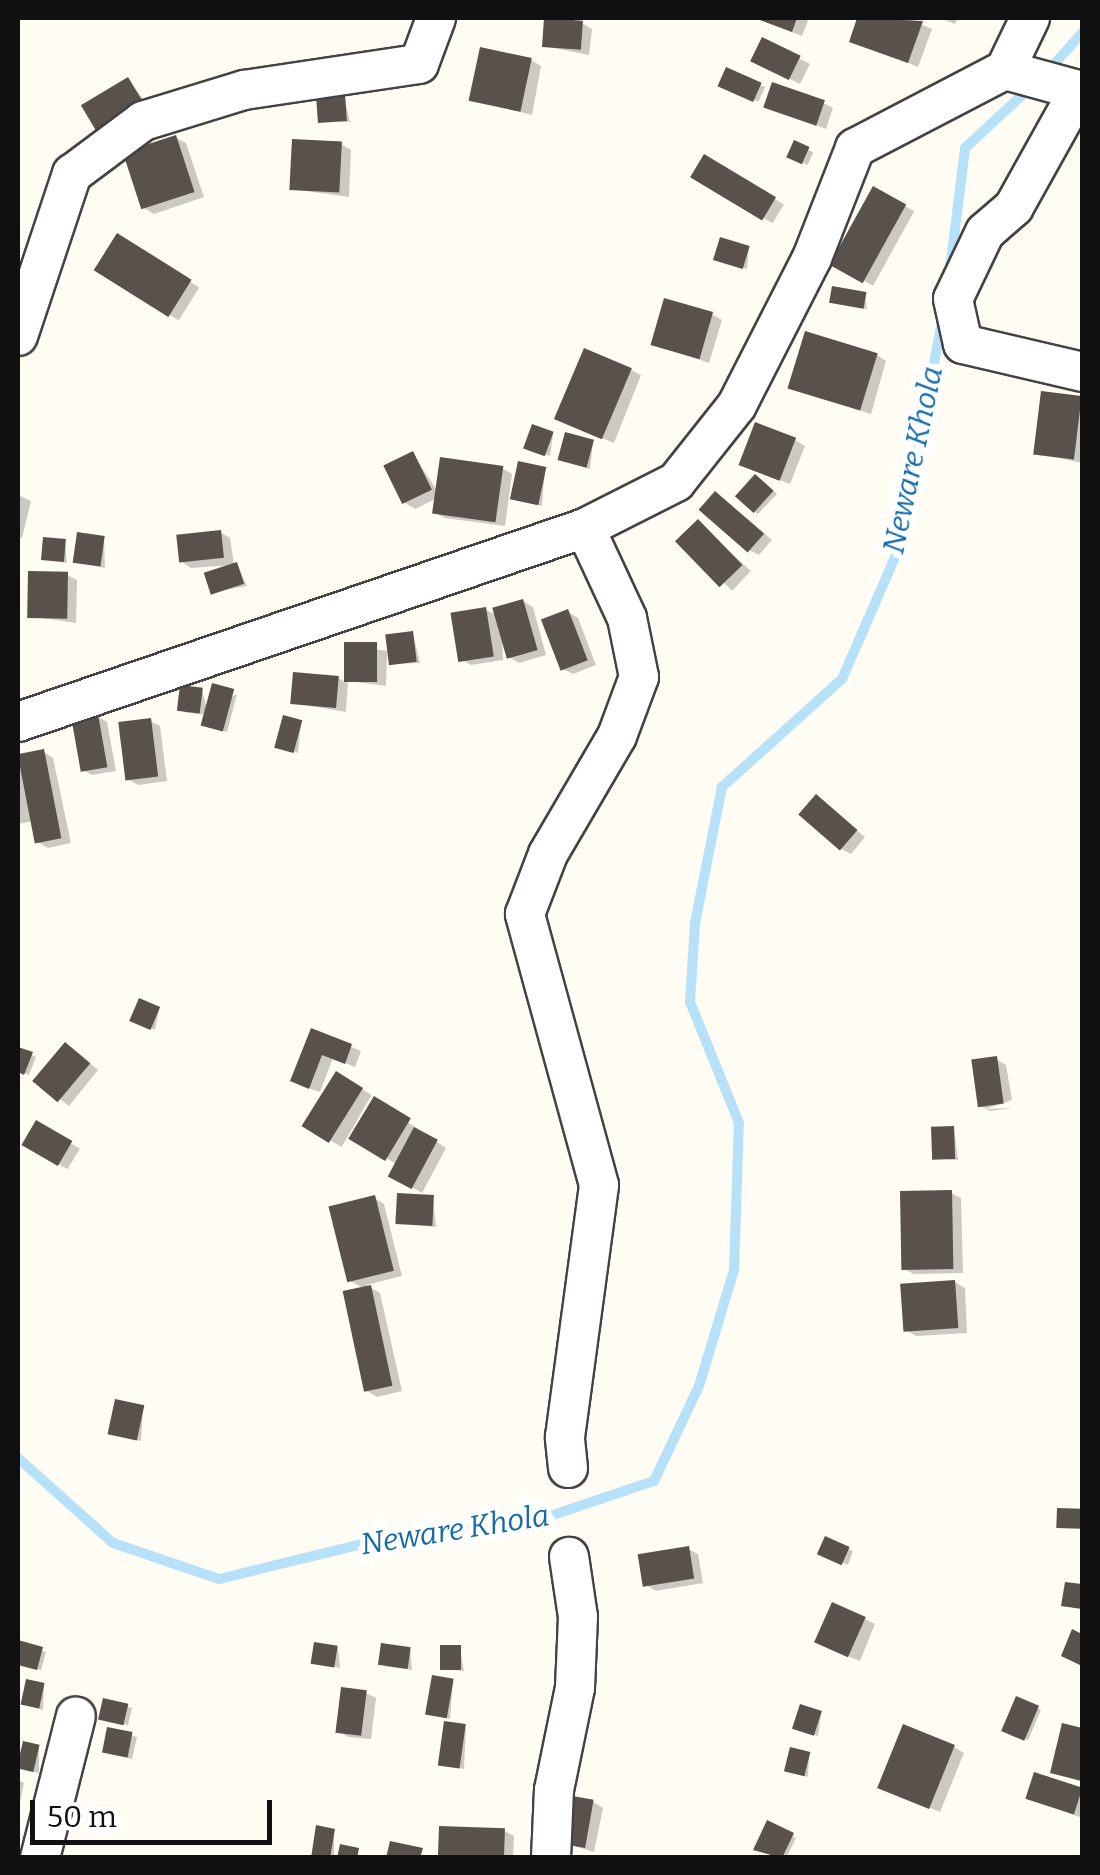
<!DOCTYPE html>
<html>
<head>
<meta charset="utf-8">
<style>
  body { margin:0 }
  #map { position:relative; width:1100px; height:1875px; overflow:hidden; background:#fffcf3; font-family:Bitter,serif }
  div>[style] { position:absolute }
  .shadow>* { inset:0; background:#0003; transform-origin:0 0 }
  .stream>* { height:10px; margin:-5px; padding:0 5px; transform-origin:5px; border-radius:5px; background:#b6e1f8 }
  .building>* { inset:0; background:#59514c; transform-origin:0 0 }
  .roads { filter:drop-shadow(2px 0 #434343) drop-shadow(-2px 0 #434343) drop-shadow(0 2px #434343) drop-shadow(0 -2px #434343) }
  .minor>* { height:38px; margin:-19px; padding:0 19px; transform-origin:19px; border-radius:19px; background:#fff }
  span { translate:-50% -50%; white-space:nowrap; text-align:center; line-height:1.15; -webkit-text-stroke:10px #fff; paint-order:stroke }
  .water-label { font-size:30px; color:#146aa7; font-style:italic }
  .frame { position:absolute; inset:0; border:20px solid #101010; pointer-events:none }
  .scale { position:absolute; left:30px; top:1800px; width:242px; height:45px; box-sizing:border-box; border:5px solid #101010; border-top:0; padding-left:12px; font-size:30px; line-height:35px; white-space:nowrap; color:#101010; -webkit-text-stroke:8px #fff; paint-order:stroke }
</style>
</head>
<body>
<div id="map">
  <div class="shadow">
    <i style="clip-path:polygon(755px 18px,809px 18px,802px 36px)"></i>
    <i style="clip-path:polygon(860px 18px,907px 18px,932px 29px,918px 67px,852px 41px)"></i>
    <i style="clip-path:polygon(939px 18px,958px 18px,955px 24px)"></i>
    <i style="clip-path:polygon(582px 23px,592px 29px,589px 55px,544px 46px)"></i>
    <i style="clip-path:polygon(763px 40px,810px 64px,800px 84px,763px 66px)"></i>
    <i style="clip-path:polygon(531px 60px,541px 66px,532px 115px,472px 100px)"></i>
    <i style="left:728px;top:70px;width:41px;height:16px;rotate:25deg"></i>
    <i style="clip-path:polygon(128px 80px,152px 110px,108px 136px)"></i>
    <i style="clip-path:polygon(344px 96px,350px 122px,321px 121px)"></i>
    <i style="clip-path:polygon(823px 103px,833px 108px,826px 129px,776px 111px)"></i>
    <i style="clip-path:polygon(176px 138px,186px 143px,204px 197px,154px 214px,144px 208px)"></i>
    <i style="clip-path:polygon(341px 144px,351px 150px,349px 197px,292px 189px)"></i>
    <i style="left:795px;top:144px;width:20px;height:14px;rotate:24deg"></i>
    <i style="left:705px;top:157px;width:92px;height:22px;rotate:31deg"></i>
    <i style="left:874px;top:189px;width:46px;height:85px;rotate:29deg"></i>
    <i style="left:117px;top:236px;width:97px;height:39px;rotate:32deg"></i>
    <i style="clip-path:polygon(749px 248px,747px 269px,720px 261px)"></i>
    <i style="clip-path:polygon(865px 294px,867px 309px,832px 302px)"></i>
    <i style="clip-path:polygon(712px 314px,722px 320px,709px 363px,654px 344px)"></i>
    <i style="clip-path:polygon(877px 355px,886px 361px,871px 414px,791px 388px)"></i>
    <i style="clip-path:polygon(631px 370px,641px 375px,614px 443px,569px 425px)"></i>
    <i style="clip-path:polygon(1043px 394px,1082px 399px,1082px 463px,1036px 453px)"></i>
    <i style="clip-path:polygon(553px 434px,550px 456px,530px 449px)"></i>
    <i style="clip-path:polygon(795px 440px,805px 446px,790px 484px,751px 469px)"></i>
    <i style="clip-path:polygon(593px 442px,590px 469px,563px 461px)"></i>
    <i style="clip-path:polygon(413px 454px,438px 492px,502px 468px,512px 474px,505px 526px,445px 518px,435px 513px,437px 498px,415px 509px,405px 503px)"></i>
    <i style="clip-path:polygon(545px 469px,542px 506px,517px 500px)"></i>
    <i style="clip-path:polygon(760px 479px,777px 494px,758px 514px,755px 512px)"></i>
    <i style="clip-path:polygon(18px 495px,31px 501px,22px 538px,18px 537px)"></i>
    <i style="clip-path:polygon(725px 500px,772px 540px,759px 555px,749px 550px)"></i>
    <i style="left:698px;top:522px;width:72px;height:27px;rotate:43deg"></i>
    <i style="clip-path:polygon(220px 532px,230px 538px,234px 565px,191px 568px,182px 562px)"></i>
    <i style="clip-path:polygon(104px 538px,105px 568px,76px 562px)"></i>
    <i style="clip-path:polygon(65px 542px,67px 563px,44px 559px)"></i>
    <i style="clip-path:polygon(237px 564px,247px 586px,212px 592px)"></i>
    <i style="clip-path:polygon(67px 575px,77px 580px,76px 623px,29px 616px)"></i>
    <i style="clip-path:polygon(523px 601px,533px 607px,546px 655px,519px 663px,509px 657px,502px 633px,503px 660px,471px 665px,461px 659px,486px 610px,498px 616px)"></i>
    <i style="clip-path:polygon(568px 612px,578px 618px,596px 665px,573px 674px,563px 669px)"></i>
    <i style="clip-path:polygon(413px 634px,420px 663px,391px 664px)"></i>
    <i style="clip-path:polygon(347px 645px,387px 651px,386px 686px,348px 681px,346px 712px,293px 703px,338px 678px,347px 683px)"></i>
    <i style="clip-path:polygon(202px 690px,207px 709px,237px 694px,227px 732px,207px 726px,206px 715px,183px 712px)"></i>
    <i style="clip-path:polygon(97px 716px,107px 722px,116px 771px,92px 775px,83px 770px)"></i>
    <i style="clip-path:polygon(150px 721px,160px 726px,167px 781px,138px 785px,128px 779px)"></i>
    <i style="clip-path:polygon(301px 722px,298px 753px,283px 749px)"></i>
    <i style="clip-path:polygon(44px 752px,53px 758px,71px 843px,48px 848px,38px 842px,34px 821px,18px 824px,18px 769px,24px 773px)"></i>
    <i style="clip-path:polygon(816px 797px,865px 837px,851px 854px,841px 849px)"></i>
    <i style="clip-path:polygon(159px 1009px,155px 1030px,137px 1022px)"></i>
    <i style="clip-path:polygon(313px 1031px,361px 1051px,355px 1067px,333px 1058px,320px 1092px,303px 1086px)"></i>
    <i style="clip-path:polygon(18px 1049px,36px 1057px,29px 1075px,18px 1070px)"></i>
    <i style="clip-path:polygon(75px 1051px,98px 1070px,69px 1106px,37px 1082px)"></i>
    <i style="clip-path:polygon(996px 1059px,1006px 1065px,1012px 1100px,986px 1109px,1013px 1108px,990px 1111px,981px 1106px)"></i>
    <i style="left:337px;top:1075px;width:40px;height:60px;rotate:30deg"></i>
    <i style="clip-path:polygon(375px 1100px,446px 1148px,422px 1193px,390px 1175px,396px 1164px,353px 1138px)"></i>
    <i style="left:37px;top:1123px;width:50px;height:24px;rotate:31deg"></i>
    <i style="clip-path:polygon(954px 1129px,958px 1160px,934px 1158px)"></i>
    <i style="clip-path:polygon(951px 1193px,961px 1198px,963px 1273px,914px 1274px,904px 1269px)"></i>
    <i style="clip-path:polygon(374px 1198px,384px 1204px,402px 1276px,366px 1285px,380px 1293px,402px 1391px,377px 1397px,367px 1391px,364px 1289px,349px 1280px)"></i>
    <i style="clip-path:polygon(433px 1198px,436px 1227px,398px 1223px)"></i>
    <i style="clip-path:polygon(955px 1282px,965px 1288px,967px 1333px,916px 1336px,906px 1330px)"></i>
    <i style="clip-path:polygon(143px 1407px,141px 1441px,114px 1435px)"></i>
    <i style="clip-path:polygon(826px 1540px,853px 1551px,848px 1565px,825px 1556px)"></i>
    <i style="clip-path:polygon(688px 1549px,698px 1554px,703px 1583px,656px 1591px,646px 1585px)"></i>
    <i style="clip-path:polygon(865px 1619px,875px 1624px,860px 1661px,828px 1648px)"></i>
    <i style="clip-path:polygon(18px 1642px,46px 1652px,41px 1670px,18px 1664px)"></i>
    <i style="clip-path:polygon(338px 1648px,340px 1668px,314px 1662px)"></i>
    <i style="clip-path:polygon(460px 1648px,464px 1671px,443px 1669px)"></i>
    <i style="clip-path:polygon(410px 1649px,412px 1670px,384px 1666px)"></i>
    <i style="clip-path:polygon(453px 1682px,450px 1719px,432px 1715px)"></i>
    <i style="clip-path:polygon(44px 1685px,43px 1710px,28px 1706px)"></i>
    <i style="clip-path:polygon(366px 1693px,376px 1698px,371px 1739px,348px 1737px,338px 1731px)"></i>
    <i style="left:1018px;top:1700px;width:25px;height:33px;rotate:23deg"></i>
    <i style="clip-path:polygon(105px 1701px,132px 1708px,128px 1725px,106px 1721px)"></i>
    <i style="clip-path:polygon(821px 1713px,818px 1736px,799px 1730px)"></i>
    <i style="clip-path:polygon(1063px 1726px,1082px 1731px,1082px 1782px,1053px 1772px)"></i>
    <i style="clip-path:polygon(466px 1727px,464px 1769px,440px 1764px)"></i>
    <i style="clip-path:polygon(109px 1730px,137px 1737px,132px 1759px,109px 1754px)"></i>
    <i style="clip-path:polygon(39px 1747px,39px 1773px,24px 1770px)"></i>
    <i style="clip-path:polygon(954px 1747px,964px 1753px,940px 1812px,890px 1792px)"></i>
    <i style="clip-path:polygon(809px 1755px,808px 1777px,791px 1772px)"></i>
    <i style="clip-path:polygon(1036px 1775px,1082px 1791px,1082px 1818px,1029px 1798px)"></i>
    <i style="clip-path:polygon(18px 1780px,24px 1783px,19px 1808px,18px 1808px)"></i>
    <i style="clip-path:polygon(593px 1802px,603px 1808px,594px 1852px,561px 1842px)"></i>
    <i style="clip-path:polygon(768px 1824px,796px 1838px,786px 1858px,756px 1849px)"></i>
    <i style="clip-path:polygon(334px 1831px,334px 1858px,314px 1858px)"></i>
    <i style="clip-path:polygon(504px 1831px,514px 1836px,513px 1858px,441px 1858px)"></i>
  </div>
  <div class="stream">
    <i style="left:1048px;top:71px;width:51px;rotate:-48.2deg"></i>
    <i style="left:950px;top:269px;width:122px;rotate:-82.9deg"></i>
    <i style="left:965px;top:148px;width:91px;rotate:-42.8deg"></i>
    <i style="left:18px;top:1458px;width:127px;rotate:41.8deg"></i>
    <i style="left:113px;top:1543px;width:112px;rotate:18.8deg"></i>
    <i style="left:219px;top:1579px;width:169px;rotate:-13.7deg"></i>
    <i style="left:383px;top:1539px;width:156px;rotate:-7deg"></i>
    <i style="left:538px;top:1520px;width:122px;rotate:-18.6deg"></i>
    <i style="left:654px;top:1481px;width:105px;rotate:-64.7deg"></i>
    <i style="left:699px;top:1386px;width:121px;rotate:-73.2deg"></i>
    <i style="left:734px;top:1270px;width:147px;rotate:-88.1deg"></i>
    <i style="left:739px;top:1123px;width:131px;rotate:-112deg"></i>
    <i style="left:690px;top:1002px;width:79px;rotate:-86.4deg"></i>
    <i style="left:695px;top:923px;width:139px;rotate:-78.8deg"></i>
    <i style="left:722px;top:787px;width:161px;rotate:-42deg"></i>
    <i style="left:842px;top:679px;width:141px;rotate:-66.5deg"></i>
    <i style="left:898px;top:550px;width:233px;rotate:-79.1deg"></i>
  </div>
  <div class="building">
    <i style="left:544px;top:18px;width:39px;height:29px;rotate:4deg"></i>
    <i style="clip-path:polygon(755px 18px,797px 18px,792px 32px)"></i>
    <i style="clip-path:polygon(857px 18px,923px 21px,908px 63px,849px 42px)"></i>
    <i style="left:762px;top:37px;width:43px;height:27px;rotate:26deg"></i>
    <i style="left:480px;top:47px;width:53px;height:55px;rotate:12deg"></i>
    <i style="left:726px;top:67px;width:39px;height:21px;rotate:24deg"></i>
    <i style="left:128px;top:77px;width:31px;height:55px;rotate:59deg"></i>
    <i style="left:772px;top:82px;width:56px;height:27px;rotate:19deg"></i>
    <i style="left:345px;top:94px;width:27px;height:29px;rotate:86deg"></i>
    <i style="left:176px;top:135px;width:60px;height:56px;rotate:72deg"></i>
    <i style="left:292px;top:139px;width:50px;height:51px;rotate:3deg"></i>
    <i style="left:794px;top:140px;width:17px;height:19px;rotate:24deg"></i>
    <i style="left:704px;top:154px;width:84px;height:27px;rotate:31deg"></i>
    <i style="left:873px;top:186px;width:38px;height:90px;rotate:29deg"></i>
    <i style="left:117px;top:233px;width:88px;height:44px;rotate:32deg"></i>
    <i style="left:720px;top:237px;width:31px;height:24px;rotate:17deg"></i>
    <i style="left:832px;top:286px;width:35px;height:17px;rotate:10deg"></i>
    <i style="left:664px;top:298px;width:51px;height:49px;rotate:16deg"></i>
    <i style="left:805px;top:331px;width:76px;height:60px;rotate:17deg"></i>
    <i style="left:584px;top:348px;width:52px;height:77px;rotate:23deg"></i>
    <i style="left:1041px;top:391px;width:41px;height:64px;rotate:7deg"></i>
    <i style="left:755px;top:422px;width:44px;height:46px;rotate:21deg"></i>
    <i style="left:532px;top:424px;width:23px;height:26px;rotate:20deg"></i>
    <i style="left:565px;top:432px;width:30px;height:29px;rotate:15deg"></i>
    <i style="left:413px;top:451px;width:43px;height:33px;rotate:64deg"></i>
    <i style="left:440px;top:457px;width:64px;height:57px;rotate:8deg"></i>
    <i style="left:518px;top:461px;width:29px;height:39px;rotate:12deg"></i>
    <i style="left:755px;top:474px;width:25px;height:30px;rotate:42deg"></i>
    <i style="left:715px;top:491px;width:65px;height:25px;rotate:41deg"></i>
    <i style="left:698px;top:519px;width:64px;height:32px;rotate:46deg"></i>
    <i style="left:221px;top:530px;width:28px;height:45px;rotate:84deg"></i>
    <i style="left:77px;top:532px;width:28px;height:31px;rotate:8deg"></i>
    <i style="left:43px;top:537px;width:23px;height:23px;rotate:5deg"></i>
    <i style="left:237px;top:562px;width:23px;height:35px;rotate:72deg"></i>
    <i style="left:28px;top:571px;width:40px;height:47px;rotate:1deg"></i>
    <i style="left:523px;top:599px;width:53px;height:32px;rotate:74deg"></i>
    <i style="left:486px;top:607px;width:50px;height:36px;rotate:81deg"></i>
    <i style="left:568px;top:609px;width:55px;height:29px;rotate:69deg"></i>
    <i style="left:413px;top:631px;width:31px;height:28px;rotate:83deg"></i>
    <i style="left:377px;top:642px;width:40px;height:33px;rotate:90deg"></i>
    <i style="left:293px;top:672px;width:46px;height:32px;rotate:5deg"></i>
    <i style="left:212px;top:683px;width:23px;height:44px;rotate:15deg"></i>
    <i style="left:180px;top:685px;width:23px;height:26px;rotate:7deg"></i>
    <i style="left:98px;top:714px;width:54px;height:27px;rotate:80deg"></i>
    <i style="left:283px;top:715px;width:20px;height:34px;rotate:15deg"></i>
    <i style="left:151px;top:718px;width:59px;height:33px;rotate:83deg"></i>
    <i style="left:44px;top:749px;width:91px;height:27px;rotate:79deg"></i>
    <i style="left:816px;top:794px;width:55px;height:27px;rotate:41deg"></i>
    <i style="left:139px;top:998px;width:23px;height:25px;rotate:23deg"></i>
    <i style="clip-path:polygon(311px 1028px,352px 1044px,345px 1064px,322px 1055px,309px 1089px,290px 1081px)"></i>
    <i style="left:65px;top:1042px;width:33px;height:51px;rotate:40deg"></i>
    <i style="clip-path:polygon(18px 1047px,33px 1052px,24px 1075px,18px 1072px)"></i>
    <i style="left:997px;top:1056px;width:48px;height:26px;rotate:82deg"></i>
    <i style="left:336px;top:1071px;width:32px;height:65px;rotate:32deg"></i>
    <i style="left:374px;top:1096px;width:43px;height:50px;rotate:31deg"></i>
    <i style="left:36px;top:1120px;width:42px;height:29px;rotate:30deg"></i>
    <i style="left:954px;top:1126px;width:33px;height:23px;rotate:88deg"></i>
    <i style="left:414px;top:1127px;width:27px;height:56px;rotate:28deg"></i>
    <i style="left:952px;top:1190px;width:79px;height:52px;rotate:89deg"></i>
    <i style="left:397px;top:1193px;width:37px;height:31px;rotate:3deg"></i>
    <i style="left:375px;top:1195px;width:78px;height:48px;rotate:76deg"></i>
    <i style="left:955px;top:1280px;width:48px;height:55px;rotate:86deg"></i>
    <i style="left:371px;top:1285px;width:103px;height:29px;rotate:78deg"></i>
    <i style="left:115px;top:1399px;width:30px;height:36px;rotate:12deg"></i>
    <i style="left:1057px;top:1508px;width:25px;height:20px;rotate:2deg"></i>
    <i style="left:825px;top:1536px;width:27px;height:20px;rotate:24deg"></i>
    <i style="left:689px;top:1546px;width:33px;height:52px;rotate:81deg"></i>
    <i style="clip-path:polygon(1065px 1582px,1082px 1584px,1082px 1609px,1061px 1606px)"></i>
    <i style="left:832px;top:1602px;width:37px;height:44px;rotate:24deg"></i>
    <i style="clip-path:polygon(1072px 1629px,1082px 1634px,1082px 1666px,1061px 1656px)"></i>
    <i style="clip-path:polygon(18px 1640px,43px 1647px,37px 1670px,18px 1665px)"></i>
    <i style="left:314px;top:1642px;width:24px;height:22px;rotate:9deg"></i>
    <i style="left:381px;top:1643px;width:30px;height:22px;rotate:8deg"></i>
    <i style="left:440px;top:1645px;width:21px;height:25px"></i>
    <i style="left:432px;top:1675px;width:22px;height:40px;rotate:10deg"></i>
    <i style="left:26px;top:1679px;width:19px;height:26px;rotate:12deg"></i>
    <i style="left:341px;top:1687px;width:26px;height:46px;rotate:7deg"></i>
    <i style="left:1016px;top:1696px;width:25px;height:38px;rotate:23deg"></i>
    <i style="left:103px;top:1698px;width:26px;height:22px;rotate:13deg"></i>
    <i style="left:800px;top:1704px;width:23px;height:26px;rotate:18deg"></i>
    <i style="left:444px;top:1721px;width:22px;height:45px;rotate:8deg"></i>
    <i style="clip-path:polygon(1062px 1723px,1082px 1728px,1082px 1781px,1050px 1773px)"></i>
    <i style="left:903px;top:1724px;width:56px;height:69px;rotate:22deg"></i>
    <i style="left:107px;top:1727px;width:26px;height:26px;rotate:11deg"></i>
    <i style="left:23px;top:1741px;width:17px;height:28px;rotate:13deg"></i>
    <i style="left:790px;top:1747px;width:21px;height:25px;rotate:14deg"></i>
    <i style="left:1034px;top:1772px;width:51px;height:28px;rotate:18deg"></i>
    <i style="left:567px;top:1795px;width:27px;height:49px;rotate:10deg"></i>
    <i style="clip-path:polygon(767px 1820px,794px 1833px,782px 1858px,753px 1850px)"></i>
    <i style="clip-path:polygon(316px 1825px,335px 1829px,330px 1858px,311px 1858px)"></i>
    <i style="left:439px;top:1826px;width:66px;height:32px;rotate:2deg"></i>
    <i style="clip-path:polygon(390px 1841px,423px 1848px,420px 1858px,386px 1858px)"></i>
    <i style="clip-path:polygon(340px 1844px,359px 1848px,357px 1858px,337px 1858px)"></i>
  </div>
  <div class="roads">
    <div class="minor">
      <i style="left:1005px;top:70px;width:80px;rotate:15.3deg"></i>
      <i style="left:1079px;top:90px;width:134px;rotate:119.1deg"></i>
      <i style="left:1014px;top:207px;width:38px;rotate:139deg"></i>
      <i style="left:985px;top:232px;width:74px;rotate:115.5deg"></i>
      <i style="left:953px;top:299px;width:46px;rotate:77.5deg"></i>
      <i style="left:963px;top:344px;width:122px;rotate:13.2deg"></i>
      <i style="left:18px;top:336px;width:171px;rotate:-71.6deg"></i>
      <i style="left:72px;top:174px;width:89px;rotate:-36.7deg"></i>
      <i style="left:143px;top:121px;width:106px;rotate:-17.1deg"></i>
      <i style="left:244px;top:90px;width:177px;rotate:-8.5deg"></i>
      <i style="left:419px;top:64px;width:49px;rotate:-69.7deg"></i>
      <i style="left:18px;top:722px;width:599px;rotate:-18.89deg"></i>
      <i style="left:585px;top:528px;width:102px;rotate:-26.8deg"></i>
      <i style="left:676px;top:482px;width:98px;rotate:-51.6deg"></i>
      <i style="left:737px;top:405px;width:165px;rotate:-63deg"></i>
      <i style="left:812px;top:258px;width:118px;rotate:-68.6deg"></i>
      <i style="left:855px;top:148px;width:169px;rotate:-27.5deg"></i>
      <i style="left:1005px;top:70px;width:58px;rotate:-64.3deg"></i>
      <i style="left:568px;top:1468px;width:31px;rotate:-96deg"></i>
      <i style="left:565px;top:1437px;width:254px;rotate:-82.3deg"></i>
      <i style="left:599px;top:1185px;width:281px;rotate:-105.3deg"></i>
      <i style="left:525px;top:914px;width:64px;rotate:-69deg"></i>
      <i style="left:548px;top:854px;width:137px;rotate:-59.7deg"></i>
      <i style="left:617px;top:736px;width:63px;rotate:-69.6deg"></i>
      <i style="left:639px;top:677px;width:60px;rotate:-101.5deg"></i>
      <i style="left:627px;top:618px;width:99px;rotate:-115deg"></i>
      <i style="left:40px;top:1858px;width:146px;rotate:-75.8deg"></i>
      <i style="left:551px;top:1858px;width:68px;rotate:-87.5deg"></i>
      <i style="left:554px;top:1790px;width:104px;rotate:-78.4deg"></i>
      <i style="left:575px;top:1688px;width:71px;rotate:-87.6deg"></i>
      <i style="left:578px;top:1617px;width:61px;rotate:-98.5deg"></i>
    </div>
  </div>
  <div class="water-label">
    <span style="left:913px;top:460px;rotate:-78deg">Neware Khola</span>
    <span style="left:455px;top:1530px;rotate:-9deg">Neware Khola</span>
  </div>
  <div class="frame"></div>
  <div class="scale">50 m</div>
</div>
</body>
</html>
